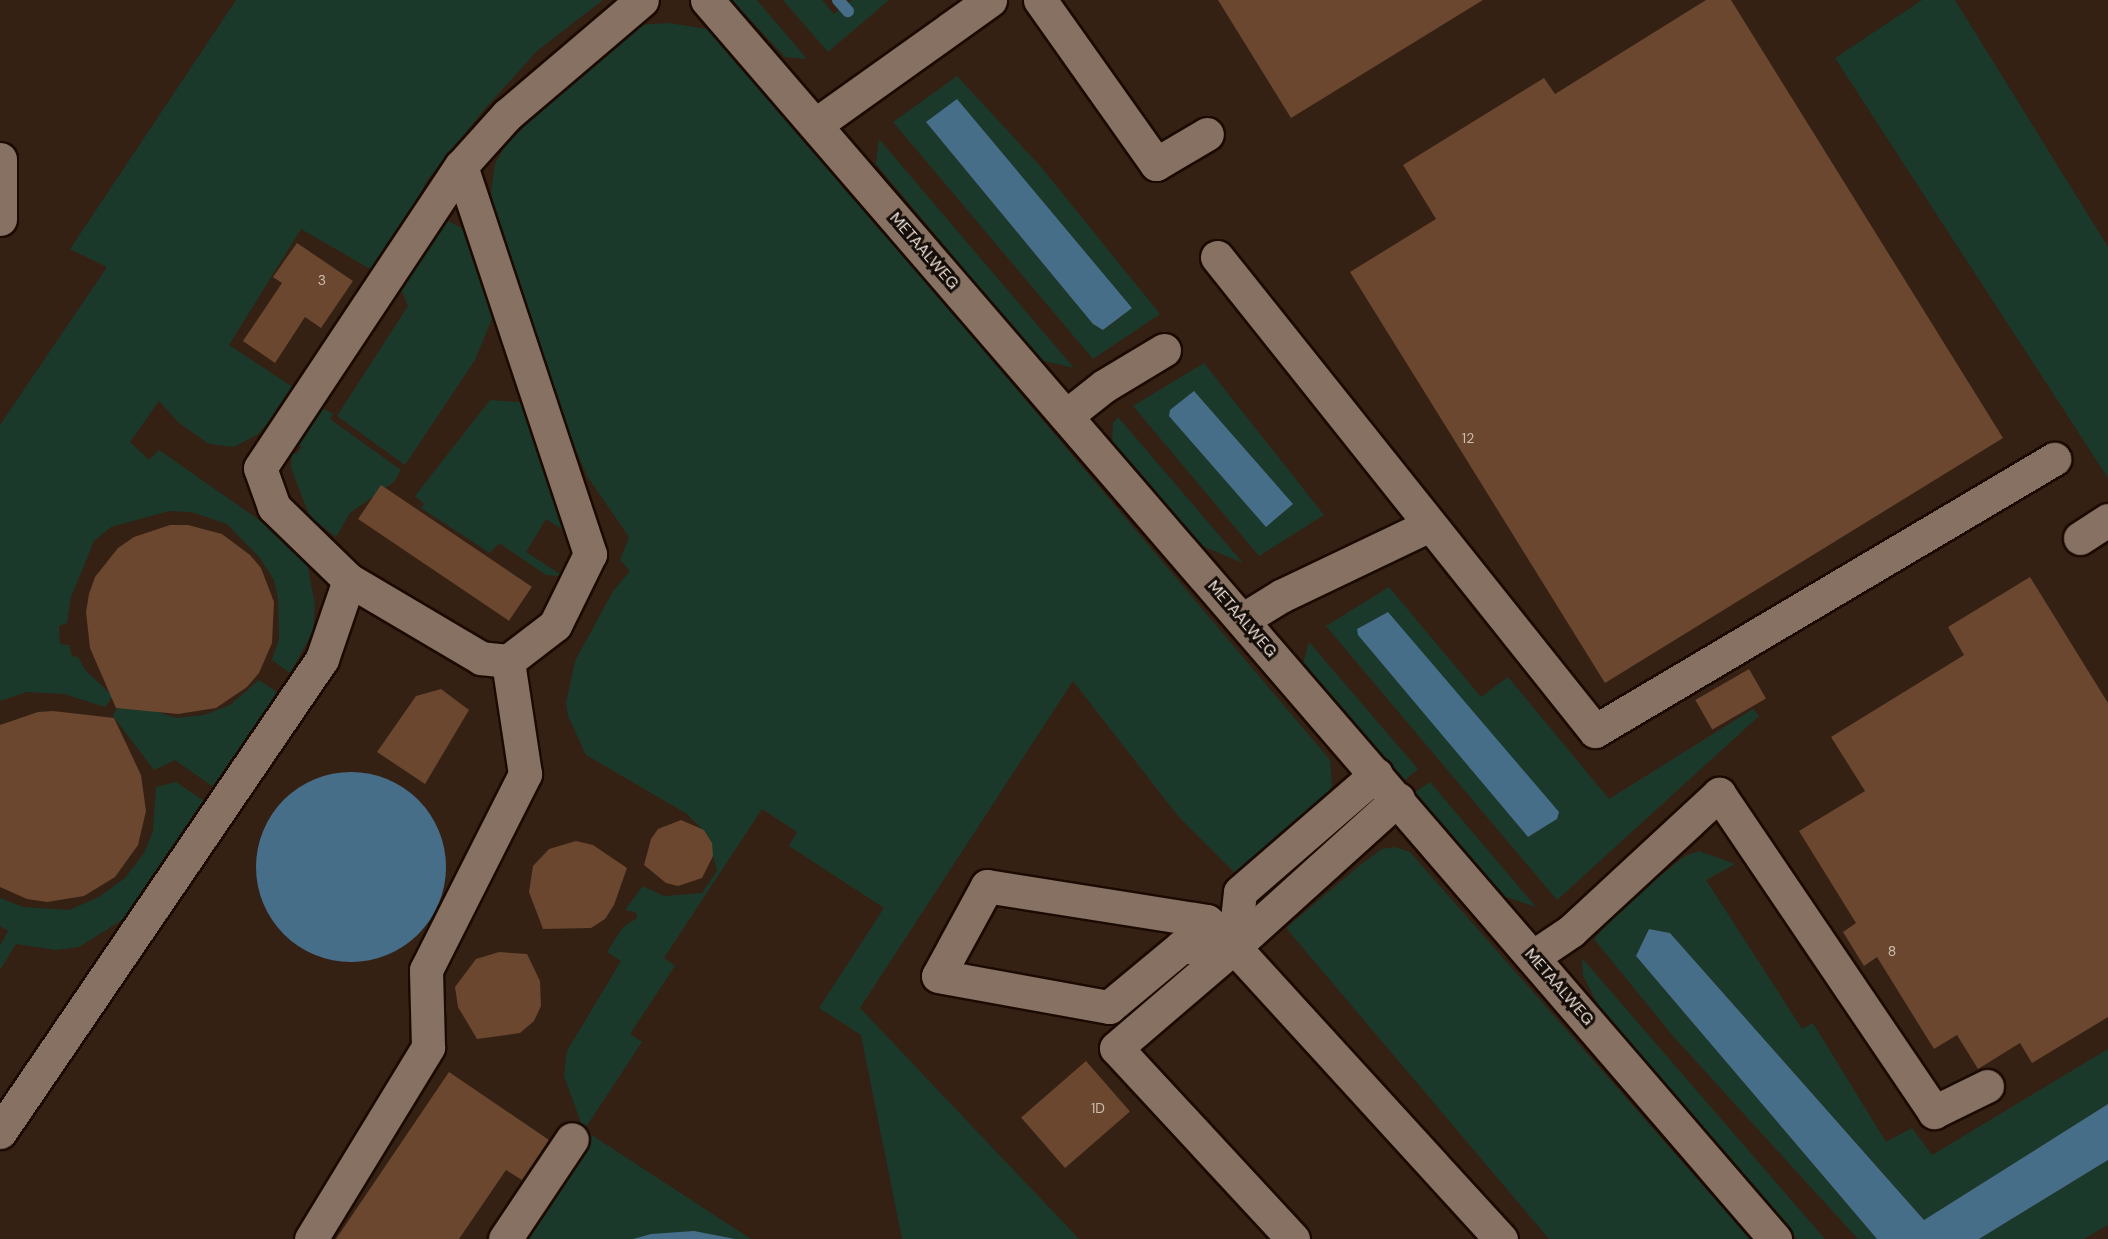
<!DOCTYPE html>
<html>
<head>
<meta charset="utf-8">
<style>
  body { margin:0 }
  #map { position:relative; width:2108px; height:1239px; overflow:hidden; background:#342114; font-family:"DM Sans",sans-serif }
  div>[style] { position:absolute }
  .green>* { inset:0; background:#1a392a }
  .water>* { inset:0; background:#476e89 }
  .round { border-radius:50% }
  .stream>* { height:12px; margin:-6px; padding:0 6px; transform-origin:6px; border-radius:6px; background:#476e89 }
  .building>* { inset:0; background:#6a472e; transform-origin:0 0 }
  .roads { filter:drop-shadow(2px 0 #1b0a01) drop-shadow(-2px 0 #1b0a01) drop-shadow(0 2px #1b0a01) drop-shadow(0 -2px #1b0a01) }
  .minor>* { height:33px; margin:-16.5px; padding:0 16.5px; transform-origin:16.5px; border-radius:16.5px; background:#877162 }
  span { translate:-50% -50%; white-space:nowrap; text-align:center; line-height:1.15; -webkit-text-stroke:6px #150d07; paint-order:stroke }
  .number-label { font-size:14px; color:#cfbdb0 }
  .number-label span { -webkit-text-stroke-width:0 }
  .street-label { font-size:16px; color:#f1e4dc }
</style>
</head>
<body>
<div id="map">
  <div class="green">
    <i style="clip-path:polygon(236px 0,603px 0,537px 51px,487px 106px,428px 179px,377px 273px,301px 229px,229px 345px,297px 390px,258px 434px,234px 447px,209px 444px,179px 423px,159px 401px,130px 442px,149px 460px,159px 450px,272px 529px,307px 563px,315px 605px,313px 631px,290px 673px,272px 660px,279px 639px,278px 599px,274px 580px,260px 558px,227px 524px,191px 512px,169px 511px,111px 527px,94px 541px,71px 597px,67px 623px,59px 626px,60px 644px,69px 645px,72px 656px,78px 657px,86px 671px,113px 696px,105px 707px,64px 694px,27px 692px,0 701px,0 425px,107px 267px,70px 249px)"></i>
    <i style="clip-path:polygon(732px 0,757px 0,807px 59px,785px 57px)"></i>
    <i style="clip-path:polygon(783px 0,822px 0,834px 14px,852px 0,889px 0,828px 52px)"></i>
    <i style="clip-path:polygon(1922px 0,1955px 0,2108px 247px,2108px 478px,1835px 58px)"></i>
    <i style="clip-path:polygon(669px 23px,713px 30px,1330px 760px,1332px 786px,1316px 814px,1238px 876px,1178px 816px,1073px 681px,860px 1008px,1079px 1239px,902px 1239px,861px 1035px,819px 1008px,884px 908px,789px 846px,797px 832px,762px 809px,664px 958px,675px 966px,630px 1034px,642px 1042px,584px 1130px,751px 1239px,523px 1239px,587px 1139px,564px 1076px,567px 1051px,621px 961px,607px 952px,623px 927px,637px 918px,636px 912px,625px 910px,643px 886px,664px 896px,702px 893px,717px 871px,707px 834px,687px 814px,586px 755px,568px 716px,566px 703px,575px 661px,613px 591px,630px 571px,620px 560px,629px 537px,587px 476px,544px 374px,500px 237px,491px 192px,495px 164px,505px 146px,565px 85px,637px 25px)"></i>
    <i style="clip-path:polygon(evenodd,957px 76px,1041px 167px,1160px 314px,1093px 359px,893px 122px,957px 76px,926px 122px,1132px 308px,1104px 330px,1093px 324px,926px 122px)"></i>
    <i style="clip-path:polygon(879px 139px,1074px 368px,1040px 360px,876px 164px)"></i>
    <i style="clip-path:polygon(448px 221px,469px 232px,498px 304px,475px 360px,405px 465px,337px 416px,408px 306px,401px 289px)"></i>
    <i style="clip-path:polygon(1204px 363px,1324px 515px,1259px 556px,1133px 406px)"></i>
    <i style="clip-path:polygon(490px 400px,531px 403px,572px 536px,546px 519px,526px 552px,563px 576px,546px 575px,499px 543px,490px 553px,421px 508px,424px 504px,415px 496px)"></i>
    <i style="clip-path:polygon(315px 404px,333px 414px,330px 419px,401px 470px,395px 481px,350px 513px,336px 537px,310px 517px,291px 468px,292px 452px,296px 454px,302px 447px,293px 442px)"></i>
    <i style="clip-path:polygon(1118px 417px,1243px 563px,1202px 546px,1112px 441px,1113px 423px)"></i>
    <i style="clip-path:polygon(evenodd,1389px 587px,1481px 697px,1508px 677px,1609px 799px,1753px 709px,1759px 716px,1557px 900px,1326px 626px,1389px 587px,1388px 612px,1557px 819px,1528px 837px,1357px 629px,1388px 612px)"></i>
    <i style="clip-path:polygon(1309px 642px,1418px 769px,1405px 780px,1303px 664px)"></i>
    <i style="clip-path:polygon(259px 680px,280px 694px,216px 789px,175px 760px,154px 770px,113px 716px,121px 700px,176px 718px,204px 715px,230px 705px)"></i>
    <i style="clip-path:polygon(176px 782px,207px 803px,133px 913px,79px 947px,56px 950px,16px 944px,0 970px,0 946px,8px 931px,0 926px,0 898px,23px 907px,69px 910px,99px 897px,125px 878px,144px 853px,153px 831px,156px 787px)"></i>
    <i style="clip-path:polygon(1430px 782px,1536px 907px,1500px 895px,1415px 792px)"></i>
    <i style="clip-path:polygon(1395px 847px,1410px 852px,1750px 1239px,1549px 1239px,1286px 928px,1360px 865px,1382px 849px)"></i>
    <i style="clip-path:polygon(1699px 851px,1735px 864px,1706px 880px,1802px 1029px,1813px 1023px,1886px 1142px,1912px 1128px,1932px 1155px,2108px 1049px,2108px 1104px,1924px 1220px,1670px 933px,1649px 929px,1636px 956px,1877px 1239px,1858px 1239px,1673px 1036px,1594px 939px,1625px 904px,1685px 856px)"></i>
    <i style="clip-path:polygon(1582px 958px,1825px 1239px,1797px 1239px,1601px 1011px,1583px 975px)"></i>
    <i style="clip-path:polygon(2108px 1160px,2108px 1225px,2101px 1229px,2084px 1239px,1979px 1239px)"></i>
  </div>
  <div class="water">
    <i style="clip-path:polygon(957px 99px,1132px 308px,1103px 330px,1093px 324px,926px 122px)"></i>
    <i style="clip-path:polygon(1194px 391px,1293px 504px,1266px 527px,1169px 416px,1170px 410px)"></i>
    <i style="clip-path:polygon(1388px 612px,1559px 812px,1557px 819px,1528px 837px,1358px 635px,1357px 629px)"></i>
    <i class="round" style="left:256px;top:772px;width:190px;height:190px"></i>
    <i style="clip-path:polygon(1649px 929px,1670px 933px,1924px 1220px,2108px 1104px,2108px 1160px,1979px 1239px,1877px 1239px,1636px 956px)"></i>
    <i style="clip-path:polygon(694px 1231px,735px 1239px,633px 1239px,651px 1234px)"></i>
  </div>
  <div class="stream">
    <i style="left:838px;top:0;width:15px;rotate:48deg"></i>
  </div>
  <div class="building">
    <i style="clip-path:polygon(1218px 0,1483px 0,1291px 118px)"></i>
    <i style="clip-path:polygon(1706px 0,1731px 0,2003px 438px,1605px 683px,1350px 272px,1436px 219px,1403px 165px,1544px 78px,1555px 94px)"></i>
    <i style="clip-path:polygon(297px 243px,353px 281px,321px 328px,305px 317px,275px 363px,243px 341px,282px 283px,273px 277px)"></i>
    <i style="left:381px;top:485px;width:182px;height:41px;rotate:34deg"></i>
    <i style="clip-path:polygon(170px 525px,188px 525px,222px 534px,250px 555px,261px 568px,274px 602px,272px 643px,259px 673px,247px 687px,216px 708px,178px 714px,116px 708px,90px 648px,86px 612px,89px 594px,95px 577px,118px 548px,134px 537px)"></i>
    <i style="clip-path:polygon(2030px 577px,2108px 703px,2108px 1017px,2032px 1063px,2020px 1043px,1978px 1069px,1957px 1035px,1934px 1049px,1877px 957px,1864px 966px,1843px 932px,1856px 923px,1799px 831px,1865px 791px,1831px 737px,1964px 655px,1948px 627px)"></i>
    <i style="left:1749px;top:669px;width:34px;height:62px;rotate:60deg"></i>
    <i style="clip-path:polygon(441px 689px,469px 710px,425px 784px,377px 752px,416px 696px)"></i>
    <i style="clip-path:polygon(53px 711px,114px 718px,141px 775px,146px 811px,138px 845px,115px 877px,84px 896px,47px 902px,27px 899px,0 887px,0 725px,38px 712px)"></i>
    <i style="clip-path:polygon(681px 820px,704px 830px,712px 843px,713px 856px,702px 878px,678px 886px,666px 883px,644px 865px,651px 839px,658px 829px)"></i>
    <i style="clip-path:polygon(576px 841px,593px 845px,627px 868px,614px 905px,605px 919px,591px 928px,543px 929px,529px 892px,533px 866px,549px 849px)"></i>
    <i style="clip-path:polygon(499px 952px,527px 954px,540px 981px,541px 1006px,534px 1021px,520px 1033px,477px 1039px,458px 1007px,455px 987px,476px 959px)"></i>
    <i style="left:1086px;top:1061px;width:67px;height:86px;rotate:49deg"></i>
    <i style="clip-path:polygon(449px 1072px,549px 1140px,522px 1180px,506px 1170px,459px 1239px,336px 1239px)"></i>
  </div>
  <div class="roads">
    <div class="minor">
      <i style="left:707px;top:0;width:1636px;rotate:49.24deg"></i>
      <i style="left:1040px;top:0;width:201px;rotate:54.7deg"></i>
      <i style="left:1156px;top:164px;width:59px;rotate:-30.5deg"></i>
      <i style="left:815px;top:125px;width:215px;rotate:-35.5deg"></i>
      <i style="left:0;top:159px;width:60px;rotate:90deg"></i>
      <i style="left:461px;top:166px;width:409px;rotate:71.6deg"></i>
      <i style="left:590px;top:554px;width:79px;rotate:116.2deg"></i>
      <i style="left:555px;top:625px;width:59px;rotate:142.5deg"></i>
      <i style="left:508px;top:661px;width:27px;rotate:-174deg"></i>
      <i style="left:481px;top:658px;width:153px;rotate:-149.4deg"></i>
      <i style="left:349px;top:580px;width:105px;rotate:-135.8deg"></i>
      <i style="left:274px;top:507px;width:41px;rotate:-109.7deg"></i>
      <i style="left:260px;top:468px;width:363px;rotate:-56.4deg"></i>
      <i style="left:461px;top:166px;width:69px;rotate:-48deg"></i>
      <i style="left:507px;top:115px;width:177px;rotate:-40.4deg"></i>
      <i style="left:1217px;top:257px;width:606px;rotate:51.43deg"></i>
      <i style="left:1595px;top:731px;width:534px;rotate:-30.65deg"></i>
      <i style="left:1066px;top:416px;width:48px;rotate:-38.3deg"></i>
      <i style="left:1104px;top:386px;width:70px;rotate:-31deg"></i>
      <i style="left:2080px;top:538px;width:33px;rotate:-33deg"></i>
      <i style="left:1242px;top:620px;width:46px;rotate:-31.6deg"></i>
      <i style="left:1281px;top:596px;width:165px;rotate:-25.5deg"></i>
      <i style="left:1234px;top:947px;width:37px;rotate:-136deg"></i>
      <i style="left:1207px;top:921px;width:223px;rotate:-171deg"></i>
      <i style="left:987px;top:886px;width:102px;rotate:118.6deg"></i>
      <i style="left:938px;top:976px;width:174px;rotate:10.3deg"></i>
      <i style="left:1109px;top:1007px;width:94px;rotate:-39.8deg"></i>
      <i style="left:1181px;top:947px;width:53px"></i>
      <i style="left:1234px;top:947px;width:221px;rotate:-42.1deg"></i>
      <i style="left:1234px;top:947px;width:55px;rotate:-83.8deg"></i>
      <i style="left:1240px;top:892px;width:180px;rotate:-40.9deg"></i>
      <i style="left:1534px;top:956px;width:45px;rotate:-34deg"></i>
      <i style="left:1571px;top:931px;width:202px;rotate:-42.8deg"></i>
      <i style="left:1719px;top:794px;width:384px;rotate:55.9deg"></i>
      <i style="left:1934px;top:1112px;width:59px;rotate:-26.1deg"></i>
      <i style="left:0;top:1132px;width:572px;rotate:-55.75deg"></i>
      <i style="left:322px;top:659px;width:83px;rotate:-71.1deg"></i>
      <i style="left:311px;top:1239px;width:225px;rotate:-58.6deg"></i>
      <i style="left:428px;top:1047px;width:77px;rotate:-91.5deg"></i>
      <i style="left:426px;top:970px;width:220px;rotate:-63.2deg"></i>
      <i style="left:525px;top:774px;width:114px;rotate:-98.6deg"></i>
      <i style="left:505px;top:1239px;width:120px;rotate:-56.2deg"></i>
      <i style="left:1293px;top:1239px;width:260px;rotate:-132.8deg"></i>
      <i style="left:1116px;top:1048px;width:155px;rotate:-40.6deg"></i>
      <i style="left:1234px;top:947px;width:396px;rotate:47.6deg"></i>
    </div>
  </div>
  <div class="number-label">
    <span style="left:322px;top:280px">3</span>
    <span style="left:1468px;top:438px">12</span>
    <span style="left:1892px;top:951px">8</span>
    <span style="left:1098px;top:1108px">1D</span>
  </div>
  <div class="street-label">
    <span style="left:924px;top:251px;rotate:49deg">METAALWEG</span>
    <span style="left:1242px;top:619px;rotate:49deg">METAALWEG</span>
    <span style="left:1559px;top:987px;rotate:49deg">METAALWEG</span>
  </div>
</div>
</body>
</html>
